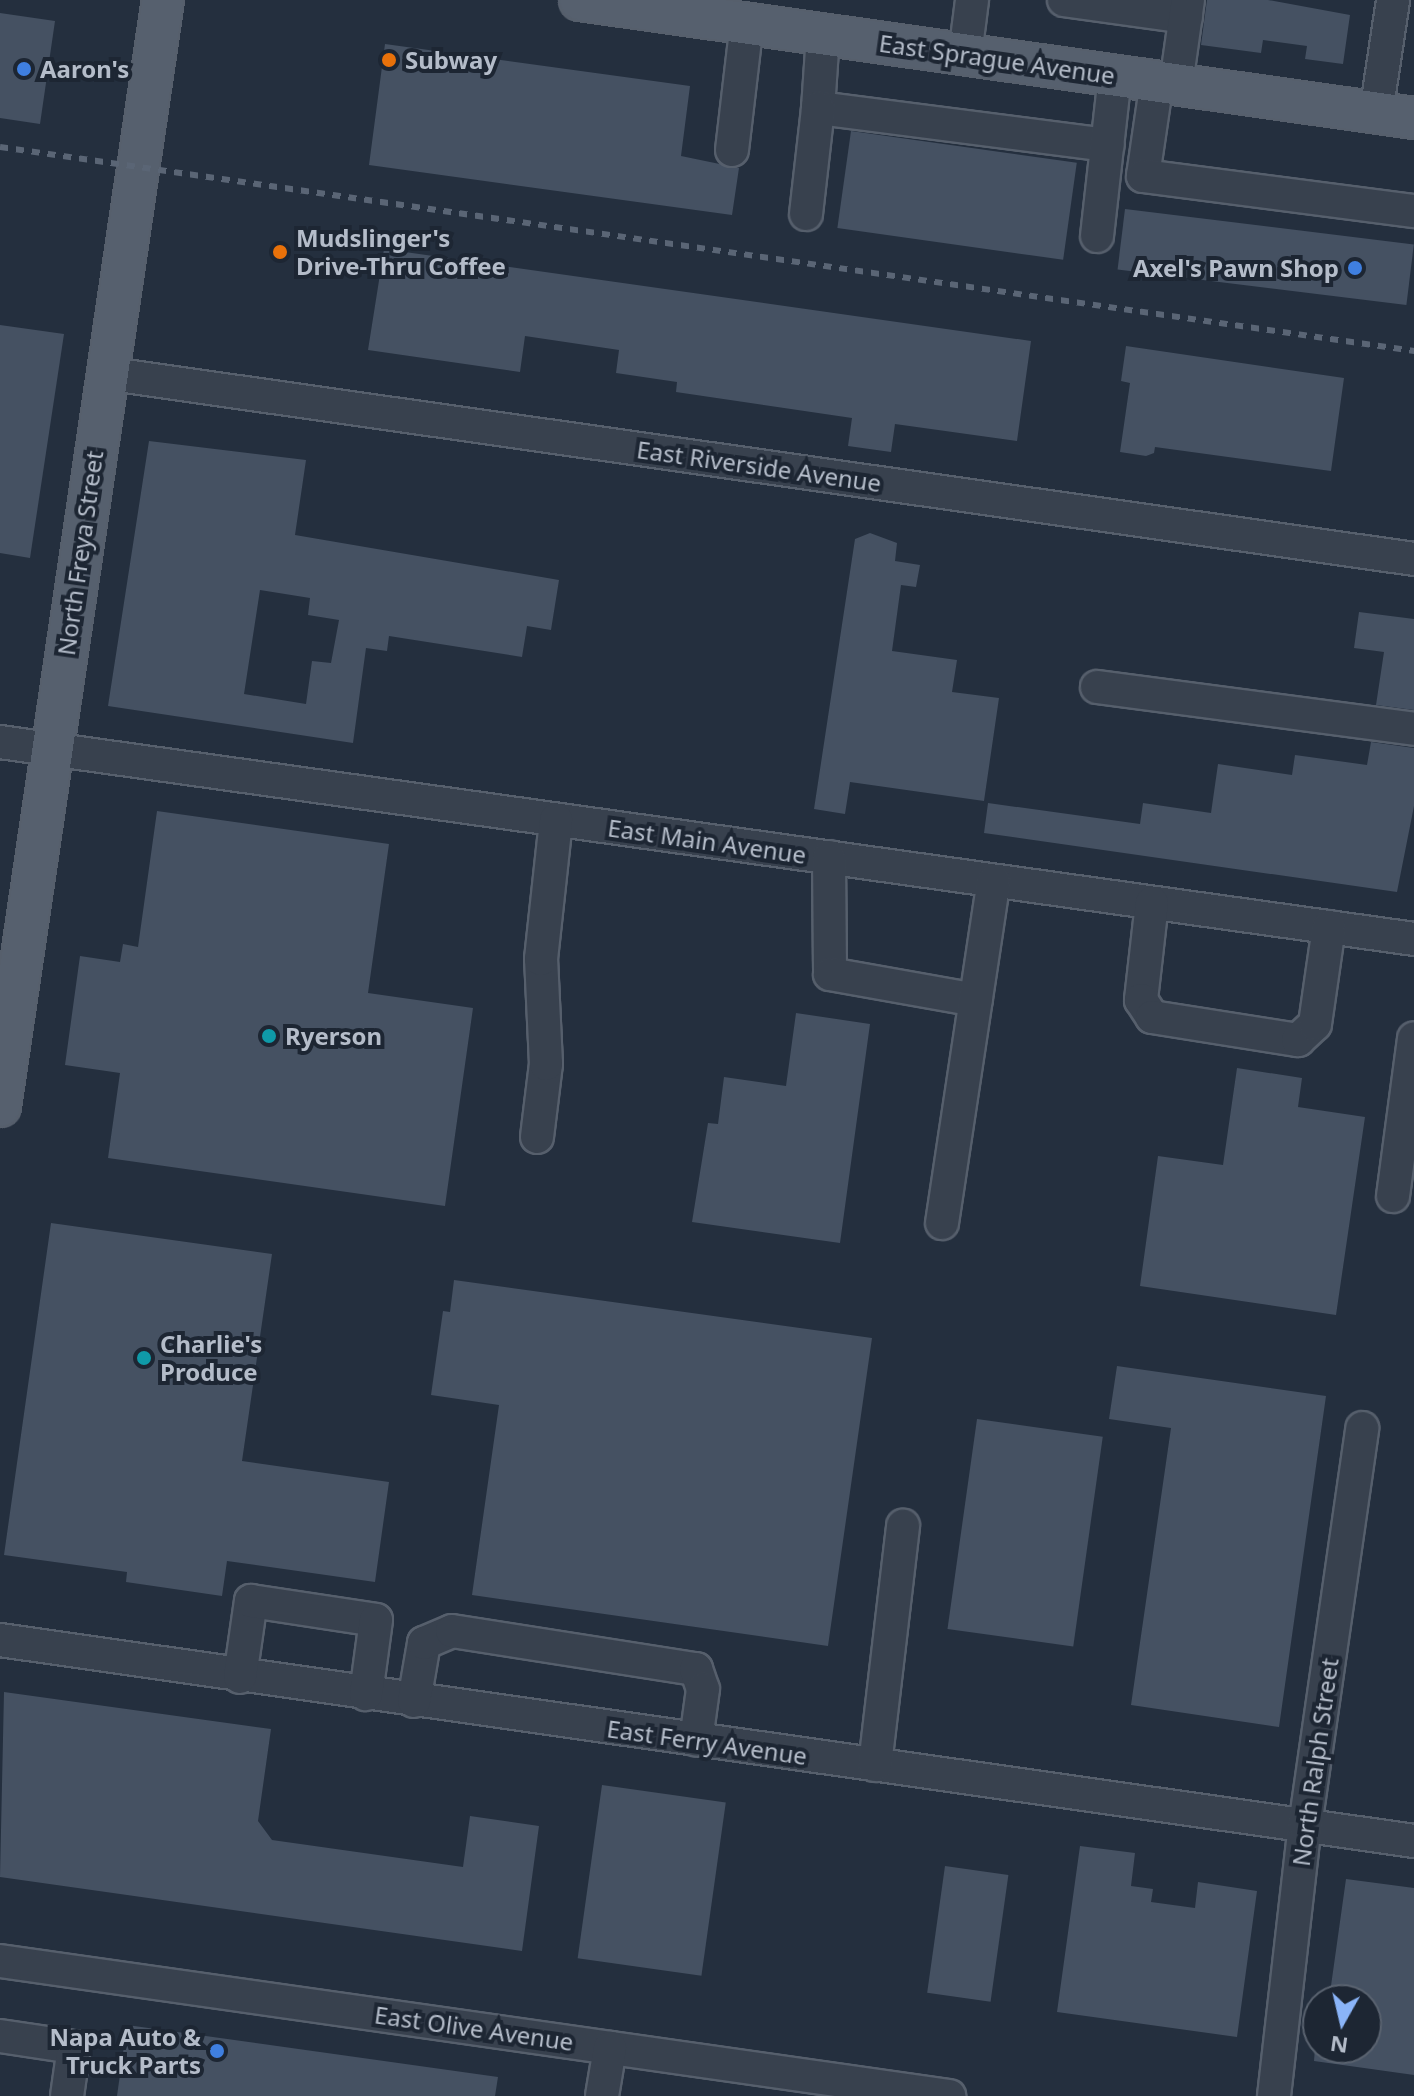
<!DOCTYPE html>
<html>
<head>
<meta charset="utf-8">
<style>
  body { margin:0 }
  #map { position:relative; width:1414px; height:2096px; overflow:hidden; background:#242f3e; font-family:"Noto Sans",sans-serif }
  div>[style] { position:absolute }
  .building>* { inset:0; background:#455162; transform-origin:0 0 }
  .roads { filter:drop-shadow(2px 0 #565f6c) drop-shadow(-2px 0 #565f6c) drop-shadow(0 2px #565f6c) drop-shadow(0 -2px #565f6c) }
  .minor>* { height:32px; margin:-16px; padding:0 16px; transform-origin:16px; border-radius:16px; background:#38414e }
  .major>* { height:40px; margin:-20px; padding:0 20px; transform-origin:20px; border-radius:20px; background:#56606e }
  .rail>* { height:6px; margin-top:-3px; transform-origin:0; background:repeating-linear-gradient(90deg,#5a6575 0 8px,transparent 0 16px) }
  .dots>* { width:22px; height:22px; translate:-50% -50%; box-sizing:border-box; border:4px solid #1d2633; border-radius:50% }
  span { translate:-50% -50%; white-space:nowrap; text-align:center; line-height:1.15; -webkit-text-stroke:8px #1d2633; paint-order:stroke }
  .street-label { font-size:24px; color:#b4bcc9 }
  .poi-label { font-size:24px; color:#b4bcc9; font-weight:700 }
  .left { translate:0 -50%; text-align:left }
  .right { translate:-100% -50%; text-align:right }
  .north { position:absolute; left:1302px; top:1984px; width:80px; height:80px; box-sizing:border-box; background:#1d2633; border:2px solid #59626f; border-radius:50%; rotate:188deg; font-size:22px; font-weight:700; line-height:32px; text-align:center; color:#b4bcc9 }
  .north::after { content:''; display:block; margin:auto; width:28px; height:36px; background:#8ab4f8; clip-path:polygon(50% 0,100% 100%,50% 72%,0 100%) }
</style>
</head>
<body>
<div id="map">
  <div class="building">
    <i style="clip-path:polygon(1207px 0,1268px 0,1350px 15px,1343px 64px,1305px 59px,1307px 46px,1263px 40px,1261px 53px,1201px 45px)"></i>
    <i style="clip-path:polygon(0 13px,55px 21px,40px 124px,0 118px)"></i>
    <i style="clip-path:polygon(385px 44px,690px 86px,681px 156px,739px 168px,732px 215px,369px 165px)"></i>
    <i style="left:851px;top:131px;width:228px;height:98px;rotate:8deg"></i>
    <i style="left:1125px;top:209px;width:291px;height:61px;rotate:7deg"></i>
    <i style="clip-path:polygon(384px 249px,1031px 341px,1017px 441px,895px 424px,891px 452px,848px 446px,852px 418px,676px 392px,677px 382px,616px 373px,619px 350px,525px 336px,520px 372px,368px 350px)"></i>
    <i style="clip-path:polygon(0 325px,64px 334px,30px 558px,0 553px)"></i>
    <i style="clip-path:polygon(1126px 346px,1344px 378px,1331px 471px,1155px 447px,1154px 453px,1146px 456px,1120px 452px,1130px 383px,1121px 381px)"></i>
    <i style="clip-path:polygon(evenodd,149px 441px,306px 460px,295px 535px,559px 580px,551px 630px,527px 626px,522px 657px,389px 636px,387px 651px,366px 648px,353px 743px,108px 706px,149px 441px,260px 590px,310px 598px,308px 615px,339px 620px,331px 663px,312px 661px,306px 704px,244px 694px,260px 590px)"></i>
    <i style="clip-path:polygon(870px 533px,897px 543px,895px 561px,920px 565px,916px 587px,901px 585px,892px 651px,957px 660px,952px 692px,999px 698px,984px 801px,850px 782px,845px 814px,814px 809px,855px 539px)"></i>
    <i style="clip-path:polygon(1359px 612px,1414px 619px,1414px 710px,1376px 705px,1384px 652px,1354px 648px)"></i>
    <i style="clip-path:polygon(1371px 742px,1414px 748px,1414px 806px,1397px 892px,984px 833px,988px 803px,1140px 824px,1143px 803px,1211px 813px,1218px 764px,1292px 775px,1295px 755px,1367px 765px)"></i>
    <i style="clip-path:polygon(157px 811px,389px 844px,368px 993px,473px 1008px,445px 1206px,108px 1158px,120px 1073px,65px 1065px,80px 956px,120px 962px,123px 944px,138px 947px)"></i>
    <i style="clip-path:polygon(796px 1013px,870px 1024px,840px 1243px,692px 1222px,708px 1123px,718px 1124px,724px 1077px,786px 1086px)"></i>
    <i style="clip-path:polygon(1237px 1068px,1302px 1078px,1298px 1107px,1365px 1117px,1336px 1315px,1140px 1286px,1158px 1156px,1223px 1165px)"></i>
    <i style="clip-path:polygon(51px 1223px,272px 1254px,242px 1461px,389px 1482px,375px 1582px,227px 1561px,222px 1596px,126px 1582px,127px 1572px,4px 1555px)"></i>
    <i style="clip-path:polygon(454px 1280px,872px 1338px,828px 1646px,472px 1595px,499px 1405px,431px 1395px,443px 1311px,450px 1312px)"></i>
    <i style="clip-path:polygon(1117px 1366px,1326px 1396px,1279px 1727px,1131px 1705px,1171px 1428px,1109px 1419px)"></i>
    <i style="left:977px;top:1419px;width:127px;height:212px;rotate:8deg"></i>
    <i style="clip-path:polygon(4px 1692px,271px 1729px,258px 1821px,272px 1840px,463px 1867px,470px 1816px,539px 1826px,522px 1951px,0 1877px)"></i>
    <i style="left:602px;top:1785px;width:125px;height:175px;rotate:8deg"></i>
    <i style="clip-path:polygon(1080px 1846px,1135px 1853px,1131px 1886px,1153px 1889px,1151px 1902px,1195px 1908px,1198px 1882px,1257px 1891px,1237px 2037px,1057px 2012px)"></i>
    <i style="left:945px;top:1866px;width:64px;height:128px;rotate:8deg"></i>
    <i style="clip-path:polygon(1346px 1879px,1414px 1888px,1414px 2075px,1314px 2061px,1315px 2048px,1366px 2048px,1366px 2000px,1329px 2000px)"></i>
    <i style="clip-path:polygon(127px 2025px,498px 2077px,495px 2096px,117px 2096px)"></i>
  </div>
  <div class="roads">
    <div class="minor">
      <i style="left:1064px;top:0;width:123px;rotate:7.9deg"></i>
      <i style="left:823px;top:35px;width:73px;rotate:93.9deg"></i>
      <i style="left:818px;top:108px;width:292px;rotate:7.3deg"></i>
      <i style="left:965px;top:55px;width:55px;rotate:-82.7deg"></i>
      <i style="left:1157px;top:81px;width:96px;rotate:98.4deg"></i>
      <i style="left:1143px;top:176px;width:273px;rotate:7.4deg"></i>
      <i style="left:1176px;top:84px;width:85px;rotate:-81.9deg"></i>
      <i style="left:1376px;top:113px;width:114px;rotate:-81.4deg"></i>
      <i style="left:732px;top:150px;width:128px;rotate:-83.3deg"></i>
      <i style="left:806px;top:214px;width:107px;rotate:-83.5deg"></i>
      <i style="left:1097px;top:236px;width:161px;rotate:-83.6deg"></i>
      <i style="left:104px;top:373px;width:1323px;rotate:8.08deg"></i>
      <i style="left:1097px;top:687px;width:320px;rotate:7.5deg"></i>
      <i style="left:0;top:742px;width:1428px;rotate:7.93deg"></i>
      <i style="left:829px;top:857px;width:117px;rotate:89.5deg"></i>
      <i style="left:830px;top:974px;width:148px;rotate:10.1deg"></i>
      <i style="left:1152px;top:903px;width:98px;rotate:96.5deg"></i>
      <i style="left:1141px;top:1000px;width:20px;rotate:57deg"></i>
      <i style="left:1152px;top:1017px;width:148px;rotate:9deg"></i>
      <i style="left:1298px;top:1040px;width:23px;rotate:-43deg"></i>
      <i style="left:1315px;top:1024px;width:98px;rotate:-81.8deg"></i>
      <i style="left:537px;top:1137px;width:74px;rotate:-83deg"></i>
      <i style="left:546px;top:1064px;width:105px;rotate:-92.7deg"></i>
      <i style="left:541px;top:959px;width:140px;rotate:-83.8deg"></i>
      <i style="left:1393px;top:1196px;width:159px;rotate:-82.4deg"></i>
      <i style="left:942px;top:1223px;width:346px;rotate:-81.4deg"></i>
      <i style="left:0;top:1640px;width:1428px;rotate:8.09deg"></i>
      <i style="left:240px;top:1677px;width:77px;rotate:-81.8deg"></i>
      <i style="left:251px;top:1601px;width:126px;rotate:8.6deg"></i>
      <i style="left:376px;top:1620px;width:75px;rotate:97.7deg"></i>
      <i style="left:414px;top:1701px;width:59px;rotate:-80.2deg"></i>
      <i style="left:424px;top:1643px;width:30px;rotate:-23deg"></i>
      <i style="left:452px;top:1631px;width:247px;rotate:8.9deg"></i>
      <i style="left:696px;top:1669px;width:21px;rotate:71deg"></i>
      <i style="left:703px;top:1689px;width:51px;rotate:97.8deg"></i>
      <i style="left:875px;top:1765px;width:241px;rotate:-83.3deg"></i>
      <i style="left:0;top:1961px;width:959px;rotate:8.1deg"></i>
      <i style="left:0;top:2036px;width:75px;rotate:8.5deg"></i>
      <i style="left:74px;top:2047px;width:49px;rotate:98.1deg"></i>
      <i style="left:602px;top:2096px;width:49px;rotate:-80.5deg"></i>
      <i style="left:1274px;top:2096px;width:272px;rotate:-83.5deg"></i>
      <i style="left:1305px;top:1826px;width:402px;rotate:-81.8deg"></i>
    </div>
    <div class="major">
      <i style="left:580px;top:0;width:842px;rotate:8.05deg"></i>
      <i style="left:0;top:1106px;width:1118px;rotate:-81.62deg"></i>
    </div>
  </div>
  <div class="rail">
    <i style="left:0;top:147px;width:1429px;rotate:8.21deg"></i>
  </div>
  <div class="dots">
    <i style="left:389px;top:60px;background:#e8710a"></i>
    <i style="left:24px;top:69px;background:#3f7fe0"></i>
    <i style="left:280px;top:252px;background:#e8710a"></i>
    <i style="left:1355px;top:268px;background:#3f7fe0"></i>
    <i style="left:269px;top:1036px;background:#0f9aa8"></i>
    <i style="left:144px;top:1358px;background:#0f9aa8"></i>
    <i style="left:217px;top:2051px;background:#3f7fe0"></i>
  </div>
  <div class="street-label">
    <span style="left:997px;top:59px;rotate:8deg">East Sprague Avenue</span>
    <span style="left:759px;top:466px;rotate:8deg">East Riverside Avenue</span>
    <span style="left:80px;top:553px;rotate:-82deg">North Freya Street</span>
    <span style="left:707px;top:841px;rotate:8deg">East Main Avenue</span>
    <span style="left:707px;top:1742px;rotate:8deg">East Ferry Avenue</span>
    <span style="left:1315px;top:1762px;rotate:-82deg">North Ralph Street</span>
    <span style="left:474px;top:2028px;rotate:8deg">East Olive Avenue</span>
  </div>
  <div class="poi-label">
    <span class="left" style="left:405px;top:60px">Subway</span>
    <span class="left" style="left:40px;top:69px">Aaron's</span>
    <span class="left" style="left:296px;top:252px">Mudslinger's<br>Drive-Thru Coffee</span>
    <span class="right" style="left:1339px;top:268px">Axel's Pawn Shop</span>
    <span class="left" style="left:285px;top:1036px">Ryerson</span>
    <span class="left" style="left:160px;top:1358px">Charlie's<br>Produce</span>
    <span class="right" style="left:201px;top:2051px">Napa Auto &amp;<br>Truck Parts</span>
  </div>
  <div class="north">N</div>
</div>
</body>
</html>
